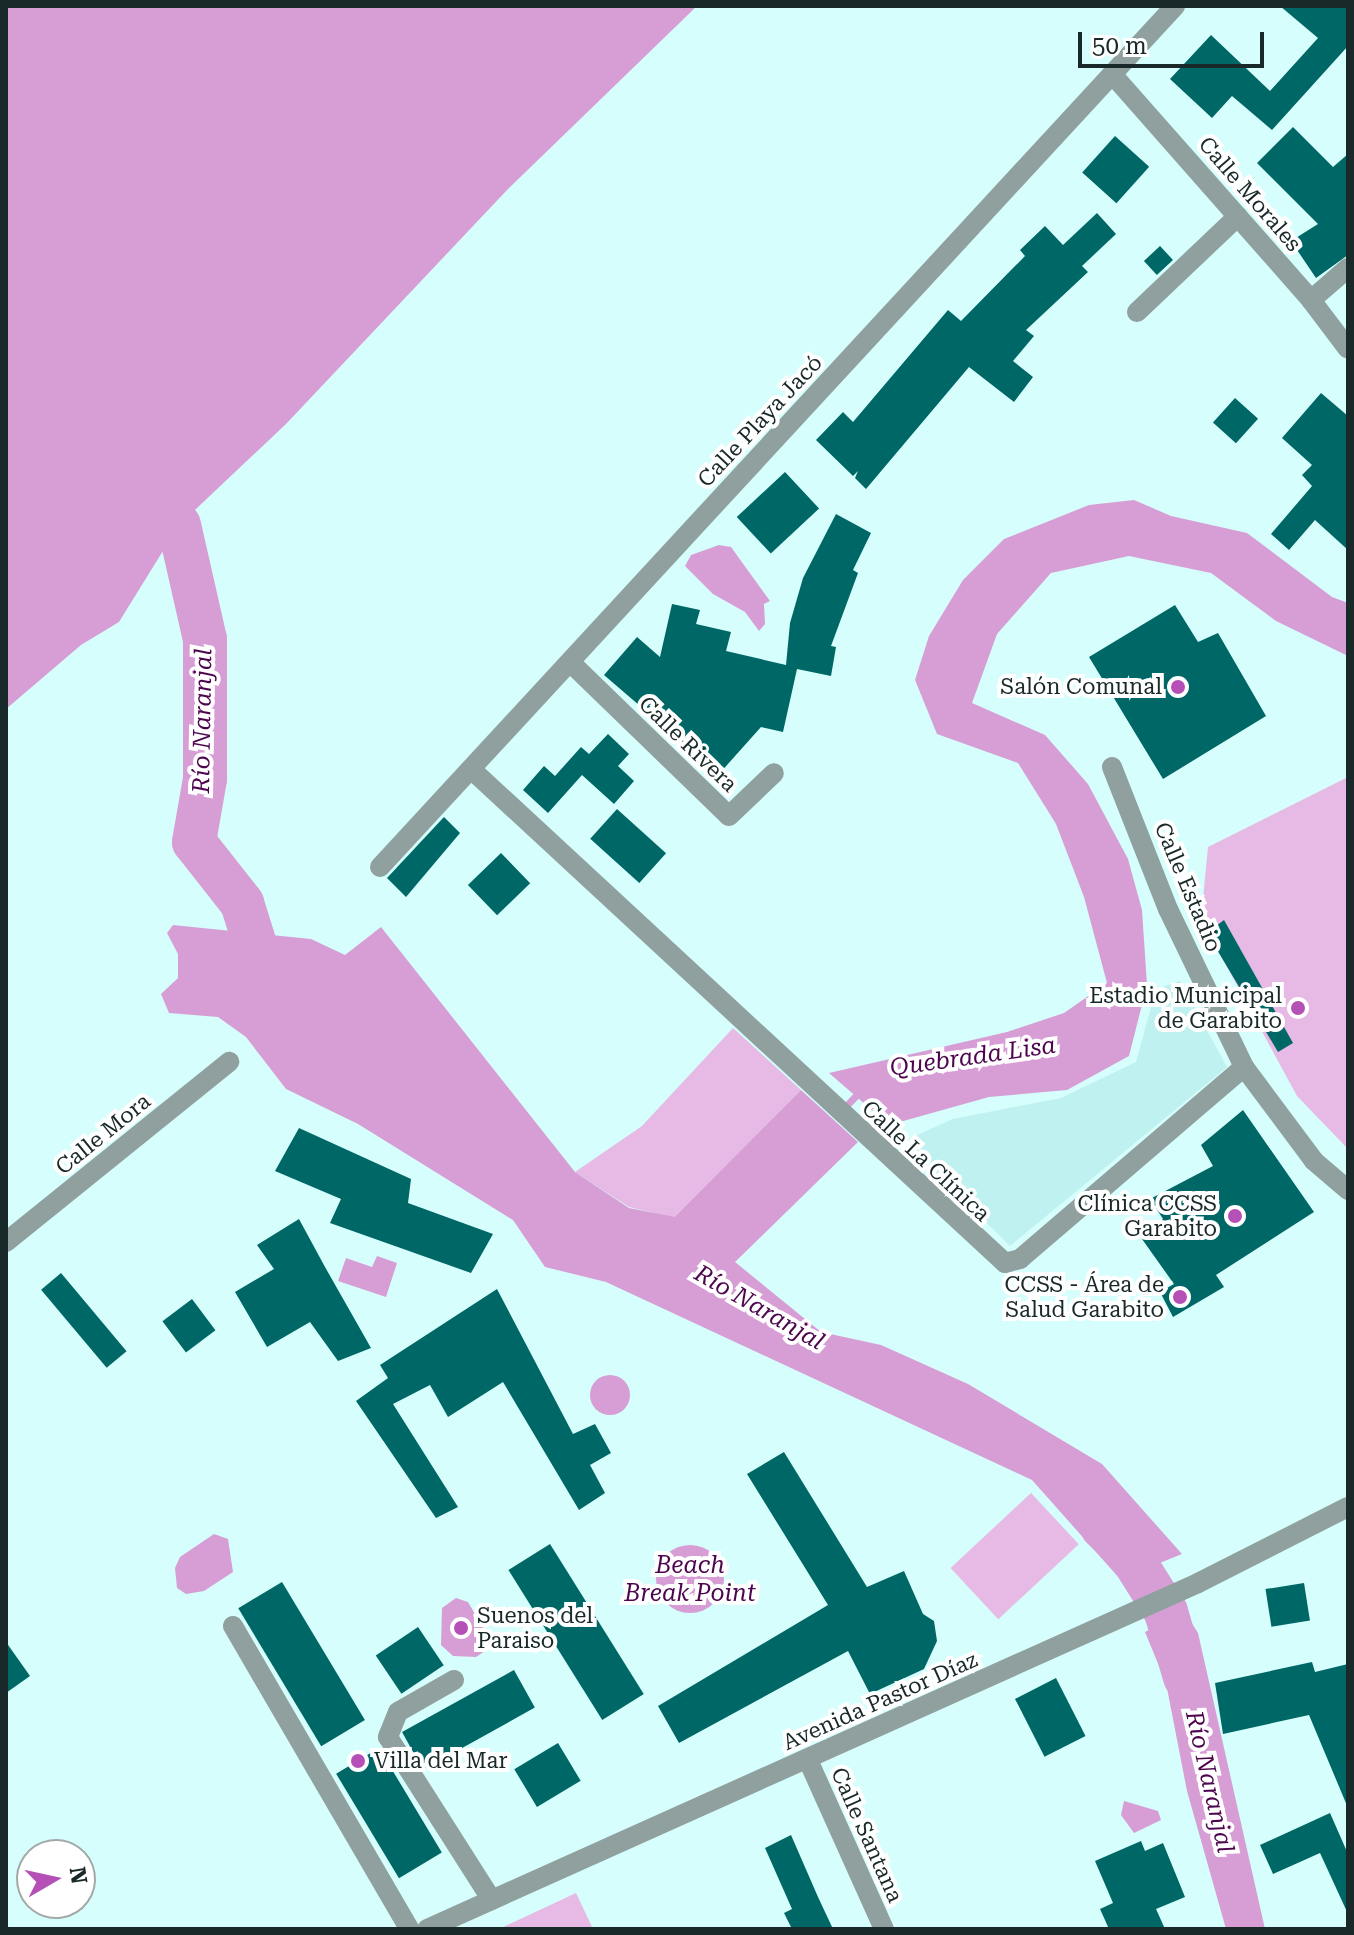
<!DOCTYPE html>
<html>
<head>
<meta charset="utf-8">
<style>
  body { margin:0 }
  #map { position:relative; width:1354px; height:1935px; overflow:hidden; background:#d5fefc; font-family:"Roboto Serif",serif }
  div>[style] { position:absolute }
  .built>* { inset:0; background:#bef1ef }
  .green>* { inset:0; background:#e6bae4; transform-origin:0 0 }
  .water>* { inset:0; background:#d79ed6 }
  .round { border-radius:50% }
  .stream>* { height:7px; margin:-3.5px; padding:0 3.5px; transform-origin:3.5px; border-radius:3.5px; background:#d79ed6 }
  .river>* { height:44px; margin:-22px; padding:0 22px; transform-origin:22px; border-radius:22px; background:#d79ed6 }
  .building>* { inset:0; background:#006767; transform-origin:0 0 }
  .minor>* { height:20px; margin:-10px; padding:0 10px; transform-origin:10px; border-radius:10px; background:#8fa09f }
  .dots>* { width:22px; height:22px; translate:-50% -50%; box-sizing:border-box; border:4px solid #fff; border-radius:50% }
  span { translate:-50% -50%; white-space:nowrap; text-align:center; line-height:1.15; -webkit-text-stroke:8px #fff; paint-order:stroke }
  .street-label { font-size:22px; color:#192828 }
  .poi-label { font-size:22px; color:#192828 }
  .right { translate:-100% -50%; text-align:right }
  .left { translate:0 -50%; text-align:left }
  .water-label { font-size:24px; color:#4d064e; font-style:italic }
  .frame { position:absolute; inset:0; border:8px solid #192828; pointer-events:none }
  .north { position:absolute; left:16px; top:1839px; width:80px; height:80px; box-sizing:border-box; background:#fff; border:2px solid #a3a9a9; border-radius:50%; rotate:81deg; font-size:22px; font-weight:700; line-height:32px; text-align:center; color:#192828 }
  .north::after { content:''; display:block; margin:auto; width:28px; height:36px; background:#b551b6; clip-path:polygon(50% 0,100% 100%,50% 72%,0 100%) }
  .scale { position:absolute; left:1078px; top:32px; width:186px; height:36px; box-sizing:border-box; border:4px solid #192828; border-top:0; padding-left:10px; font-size:24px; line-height:28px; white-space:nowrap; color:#192828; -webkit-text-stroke:6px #fff; paint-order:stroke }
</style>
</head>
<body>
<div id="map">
  <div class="built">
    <i style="clip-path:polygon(1180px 981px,1227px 1067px,1010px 1246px,904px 1141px,953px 1119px,1061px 1098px,1136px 1062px,1156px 989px)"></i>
  </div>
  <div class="green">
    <i style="clip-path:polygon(1348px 777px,1348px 1149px,1297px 1096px,1201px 919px,1208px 847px)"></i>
    <i style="clip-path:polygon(733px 1028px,801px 1090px,675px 1218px,629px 1207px,575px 1172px,642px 1126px)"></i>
    <i style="left:1031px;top:1493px;width:70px;height:110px;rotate:47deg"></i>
    <i style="clip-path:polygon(576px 1893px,593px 1929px,499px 1929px)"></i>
  </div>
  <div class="water">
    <i style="clip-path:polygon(6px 6px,697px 6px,508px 189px,286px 424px,179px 525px,119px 622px,81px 645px,6px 709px)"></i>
    <i style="clip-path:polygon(1134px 500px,1171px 516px,1247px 533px,1332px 597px,1348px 603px,1348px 656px,1276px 621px,1211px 573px,1129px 556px,1051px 573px,997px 634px,972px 703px,1045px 735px,1088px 784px,1128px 859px,1142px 910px,1147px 985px,1129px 1056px,1067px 1090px,989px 1097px,889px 1125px,829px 1073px,1007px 1032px,1064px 1013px,1107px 983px,1084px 897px,1056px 824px,1018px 763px,937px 734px,915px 680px,929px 636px,963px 580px,1004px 539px,1089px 505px)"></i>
    <i style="clip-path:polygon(719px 545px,731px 547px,770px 601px,764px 604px,765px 624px,759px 631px,745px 612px,713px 594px,685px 566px,691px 555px)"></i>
    <i style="clip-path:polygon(173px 925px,311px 939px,345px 955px,381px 927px,575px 1172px,629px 1208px,675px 1217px,801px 1090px,858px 1142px,735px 1262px,821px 1332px,881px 1345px,968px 1384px,1102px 1464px,1182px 1554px,1120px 1579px,1032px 1480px,606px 1282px,545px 1267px,513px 1220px,358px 1124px,286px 1089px,246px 1037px,218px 1017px,169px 1013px,161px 994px,178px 978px,178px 954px,167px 933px)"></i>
    <i style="clip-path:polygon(377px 1256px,397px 1263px,386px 1297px,338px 1281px,346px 1258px,372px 1267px)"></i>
    <i class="round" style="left:590px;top:1375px;width:40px;height:40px"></i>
    <i style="clip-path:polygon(214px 1534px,228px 1539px,233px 1572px,204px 1591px,186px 1594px,177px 1588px,175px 1568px,180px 1557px)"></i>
    <i class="round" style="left:656px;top:1545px;width:68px;height:68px"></i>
    <i style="clip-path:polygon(456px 1598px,468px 1602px,486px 1633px,488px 1649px,476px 1657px,453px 1656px,441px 1645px,442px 1608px)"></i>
    <i style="clip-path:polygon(1184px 1611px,1198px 1633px,1265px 1929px,1226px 1929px,1187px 1791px,1166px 1683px,1145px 1632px)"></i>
    <i style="clip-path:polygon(1124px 1801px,1158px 1811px,1161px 1820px,1134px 1833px,1121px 1815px)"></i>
  </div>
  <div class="stream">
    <i style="left:841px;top:1111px;width:28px;rotate:-46deg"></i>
  </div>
  <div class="river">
    <i style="left:179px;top:525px;width:117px;rotate:77.2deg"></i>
    <i style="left:205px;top:639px;width:140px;rotate:90deg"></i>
    <i style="left:205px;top:779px;width:64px;rotate:99.9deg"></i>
    <i style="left:194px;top:842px;width:78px;rotate:51.8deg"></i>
    <i style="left:242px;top:903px;width:90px;rotate:72.6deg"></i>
    <i style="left:1102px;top:1527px;width:37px;rotate:44deg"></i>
    <i style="left:1129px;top:1553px;width:70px;rotate:57.9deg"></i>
    <i style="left:1166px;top:1612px;width:68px;rotate:73.7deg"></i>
  </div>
  <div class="building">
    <i style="clip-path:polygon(1280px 6px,1348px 6px,1348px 46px,1272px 130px,1232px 96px,1212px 118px,1170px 79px,1211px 35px,1270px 91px,1318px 38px)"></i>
    <i style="clip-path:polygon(1293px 127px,1333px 167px,1348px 154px,1348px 255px,1316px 278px,1291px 241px,1318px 224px,1257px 163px)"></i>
    <i style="left:1115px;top:136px;width:46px;height:49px;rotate:42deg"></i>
    <i style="clip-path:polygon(1097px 213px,1116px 234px,1082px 266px,1088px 272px,1026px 330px,1034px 336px,1013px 361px,1033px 377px,1014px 402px,969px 367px,866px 489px,855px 478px,858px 471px,853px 476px,816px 440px,843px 412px,853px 422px,948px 310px,961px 321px,1025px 256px,1020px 250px,1045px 226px,1063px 245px)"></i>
    <i style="left:1160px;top:246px;width:19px;height:22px;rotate:47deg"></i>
    <i style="clip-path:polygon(1321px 393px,1348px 416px,1348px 550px,1315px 520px,1289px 550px,1271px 534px,1312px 486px,1302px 475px,1312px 465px,1282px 438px)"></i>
    <i style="left:1235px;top:398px;width:31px;height:33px;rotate:42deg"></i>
    <i style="left:785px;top:472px;width:50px;height:66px;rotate:47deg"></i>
    <i style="clip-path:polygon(836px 514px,871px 533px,853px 570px,858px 573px,831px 646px,836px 647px,831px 676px,797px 669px,783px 732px,761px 727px,719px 774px,604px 675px,637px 637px,660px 657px,672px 604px,700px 610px,696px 624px,731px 632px,726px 651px,786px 665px,790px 623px,803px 578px)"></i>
    <i style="clip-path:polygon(1175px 605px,1198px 642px,1218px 633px,1266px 716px,1163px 779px,1089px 657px)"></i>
    <i style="clip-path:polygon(608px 734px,629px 754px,618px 766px,634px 781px,614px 804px,582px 775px,548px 813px,523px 790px,544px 766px,555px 776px,581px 747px,589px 754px)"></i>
    <i style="left:617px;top:809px;width:66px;height:40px;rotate:42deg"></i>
    <i style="clip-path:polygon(444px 817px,460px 833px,406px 897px,387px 878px)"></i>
    <i style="left:501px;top:853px;width:42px;height:46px;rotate:46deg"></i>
    <i style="clip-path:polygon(1224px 920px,1293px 1043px,1278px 1052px,1207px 933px)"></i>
    <i style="clip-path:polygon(1243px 1110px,1314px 1212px,1216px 1275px,1224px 1287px,1173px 1317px,1160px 1292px,1174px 1284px,1137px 1232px,1163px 1219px,1150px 1199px,1213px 1166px,1201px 1145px)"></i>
    <i style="clip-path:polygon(299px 1128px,411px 1179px,408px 1203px,493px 1234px,471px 1273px,330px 1223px,341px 1199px,275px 1171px)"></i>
    <i style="clip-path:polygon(299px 1219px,325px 1267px,371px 1348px,338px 1361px,310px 1322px,267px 1347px,235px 1292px,274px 1269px,257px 1245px)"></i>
    <i style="left:61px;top:1273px;width:102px;height:26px;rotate:50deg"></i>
    <i style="clip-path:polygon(497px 1289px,573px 1434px,595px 1424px,611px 1453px,590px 1465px,605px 1493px,579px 1510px,503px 1382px,448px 1417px,430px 1385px,393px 1404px,458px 1507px,436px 1518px,356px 1401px,388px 1378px,380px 1365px)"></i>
    <i style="left:192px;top:1299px;width:39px;height:37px;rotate:53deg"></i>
    <i style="clip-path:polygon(784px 1452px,867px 1587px,904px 1571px,923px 1614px,934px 1621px,937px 1641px,924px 1669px,870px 1694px,848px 1651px,679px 1743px,658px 1706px,828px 1605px,747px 1474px)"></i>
    <i style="left:550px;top:1544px;width:177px;height:49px;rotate:58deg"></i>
    <i style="left:282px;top:1582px;width:161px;height:51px;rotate:59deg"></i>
    <i style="left:1304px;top:1583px;width:38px;height:39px;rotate:81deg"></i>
    <i style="left:418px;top:1627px;width:46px;height:51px;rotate:56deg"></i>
    <i style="clip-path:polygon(6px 1642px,30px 1676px,6px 1693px)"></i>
    <i style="clip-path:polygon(1312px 1662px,1315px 1672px,1348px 1664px,1348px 1808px,1309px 1715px,1223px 1734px,1215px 1683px)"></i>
    <i style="left:514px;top:1670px;width:43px;height:128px;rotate:61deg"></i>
    <i style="left:1056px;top:1678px;width:65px;height:46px;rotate:63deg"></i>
    <i style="left:558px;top:1743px;width:44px;height:51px;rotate:59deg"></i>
    <i style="left:379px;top:1748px;width:122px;height:50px;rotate:59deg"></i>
    <i style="clip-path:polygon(1330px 1813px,1348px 1854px,1348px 1914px,1320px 1853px,1273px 1874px,1260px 1845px)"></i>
    <i style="clip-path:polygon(791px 1835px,818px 1897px,833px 1929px,792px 1929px,784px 1913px,792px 1909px,765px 1848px)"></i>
    <i style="clip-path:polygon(1141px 1841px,1145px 1851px,1163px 1843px,1185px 1897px,1156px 1909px,1165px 1929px,1109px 1929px,1100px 1909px,1113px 1903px,1095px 1861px)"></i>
  </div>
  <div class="minor">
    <i style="left:1112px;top:74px;width:301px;rotate:48.6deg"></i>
    <i style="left:1311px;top:300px;width:61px;rotate:52.9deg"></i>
    <i style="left:1311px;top:300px;width:49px;rotate:-40.9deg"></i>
    <i style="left:1137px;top:312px;width:139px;rotate:-43.5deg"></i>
    <i style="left:570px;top:662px;width:221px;rotate:44.1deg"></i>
    <i style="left:729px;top:816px;width:62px;rotate:-43.7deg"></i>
    <i style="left:1112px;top:767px;width:153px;rotate:68.5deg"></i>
    <i style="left:1168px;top:909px;width:175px;rotate:64.3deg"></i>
    <i style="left:471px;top:769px;width:727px;rotate:42.77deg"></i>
    <i style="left:1005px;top:1263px;width:16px;rotate:-15deg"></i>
    <i style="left:1020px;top:1259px;width:295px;rotate:-40.6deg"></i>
    <i style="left:1244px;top:1067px;width:117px;rotate:53.3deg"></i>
    <i style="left:1314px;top:1161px;width:45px;rotate:40.5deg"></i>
    <i style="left:380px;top:867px;width:1172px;rotate:-47.28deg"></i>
    <i style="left:6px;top:1242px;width:287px;rotate:-38.9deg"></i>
    <i style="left:233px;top:1626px;width:350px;rotate:59.8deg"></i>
    <i style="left:454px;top:1680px;width:64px;rotate:150.3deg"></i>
    <i style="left:398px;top:1712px;width:27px;rotate:112deg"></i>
    <i style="left:388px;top:1737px;width:193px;rotate:57.5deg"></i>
    <i style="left:808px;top:1760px;width:185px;rotate:65.8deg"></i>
    <i style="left:427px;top:1929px;width:845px;rotate:-24.17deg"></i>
    <i style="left:1198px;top:1583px;width:168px;rotate:-26.9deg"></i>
  </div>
  <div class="dots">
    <i style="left:1178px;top:687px;background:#b551b6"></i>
    <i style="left:1298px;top:1008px;background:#b551b6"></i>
    <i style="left:1235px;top:1216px;background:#b551b6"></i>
    <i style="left:1180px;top:1297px;background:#b551b6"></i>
    <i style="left:461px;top:1628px;background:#b551b6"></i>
    <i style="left:358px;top:1761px;background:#b551b6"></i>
  </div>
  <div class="street-label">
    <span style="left:1250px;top:194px;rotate:49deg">Calle Morales</span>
    <span style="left:760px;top:421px;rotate:-47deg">Calle Playa Jacó</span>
    <span style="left:688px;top:744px;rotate:44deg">Calle Rivera</span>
    <span style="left:1188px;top:887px;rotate:67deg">Calle Estadio</span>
    <span style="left:103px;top:1134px;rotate:-39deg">Calle Mora</span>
    <span style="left:926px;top:1161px;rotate:43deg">Calle La Clínica</span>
    <span style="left:880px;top:1701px;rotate:-24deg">Avenida Pastor Díaz</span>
    <span style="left:867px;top:1835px;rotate:66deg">Calle Santana</span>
  </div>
  <div class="poi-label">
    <span class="right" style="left:1162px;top:687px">Salón Comunal</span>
    <span class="right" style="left:1282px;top:1008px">Estadio Municipal<br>de Garabito</span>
    <span class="right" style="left:1217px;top:1216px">Clínica CCSS<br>Garabito</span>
    <span class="right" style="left:1164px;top:1297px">CCSS - Área de<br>Salud Garabito</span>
    <span class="left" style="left:477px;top:1628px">Suenos del<br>Paraiso</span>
    <span class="left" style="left:374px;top:1761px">Villa del Mar</span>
  </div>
  <div class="water-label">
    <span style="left:203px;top:721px;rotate:-89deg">Río Naranjal</span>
    <span style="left:973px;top:1057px;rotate:-8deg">Quebrada Lisa</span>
    <span style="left:759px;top:1308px;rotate:30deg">Río Naranjal</span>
    <span style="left:690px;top:1580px">Beach<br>Break Point</span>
    <span style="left:1209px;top:1782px;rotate:77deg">Río Naranjal</span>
  </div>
  <div class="frame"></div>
  <div class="north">N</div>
  <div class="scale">50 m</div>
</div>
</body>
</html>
